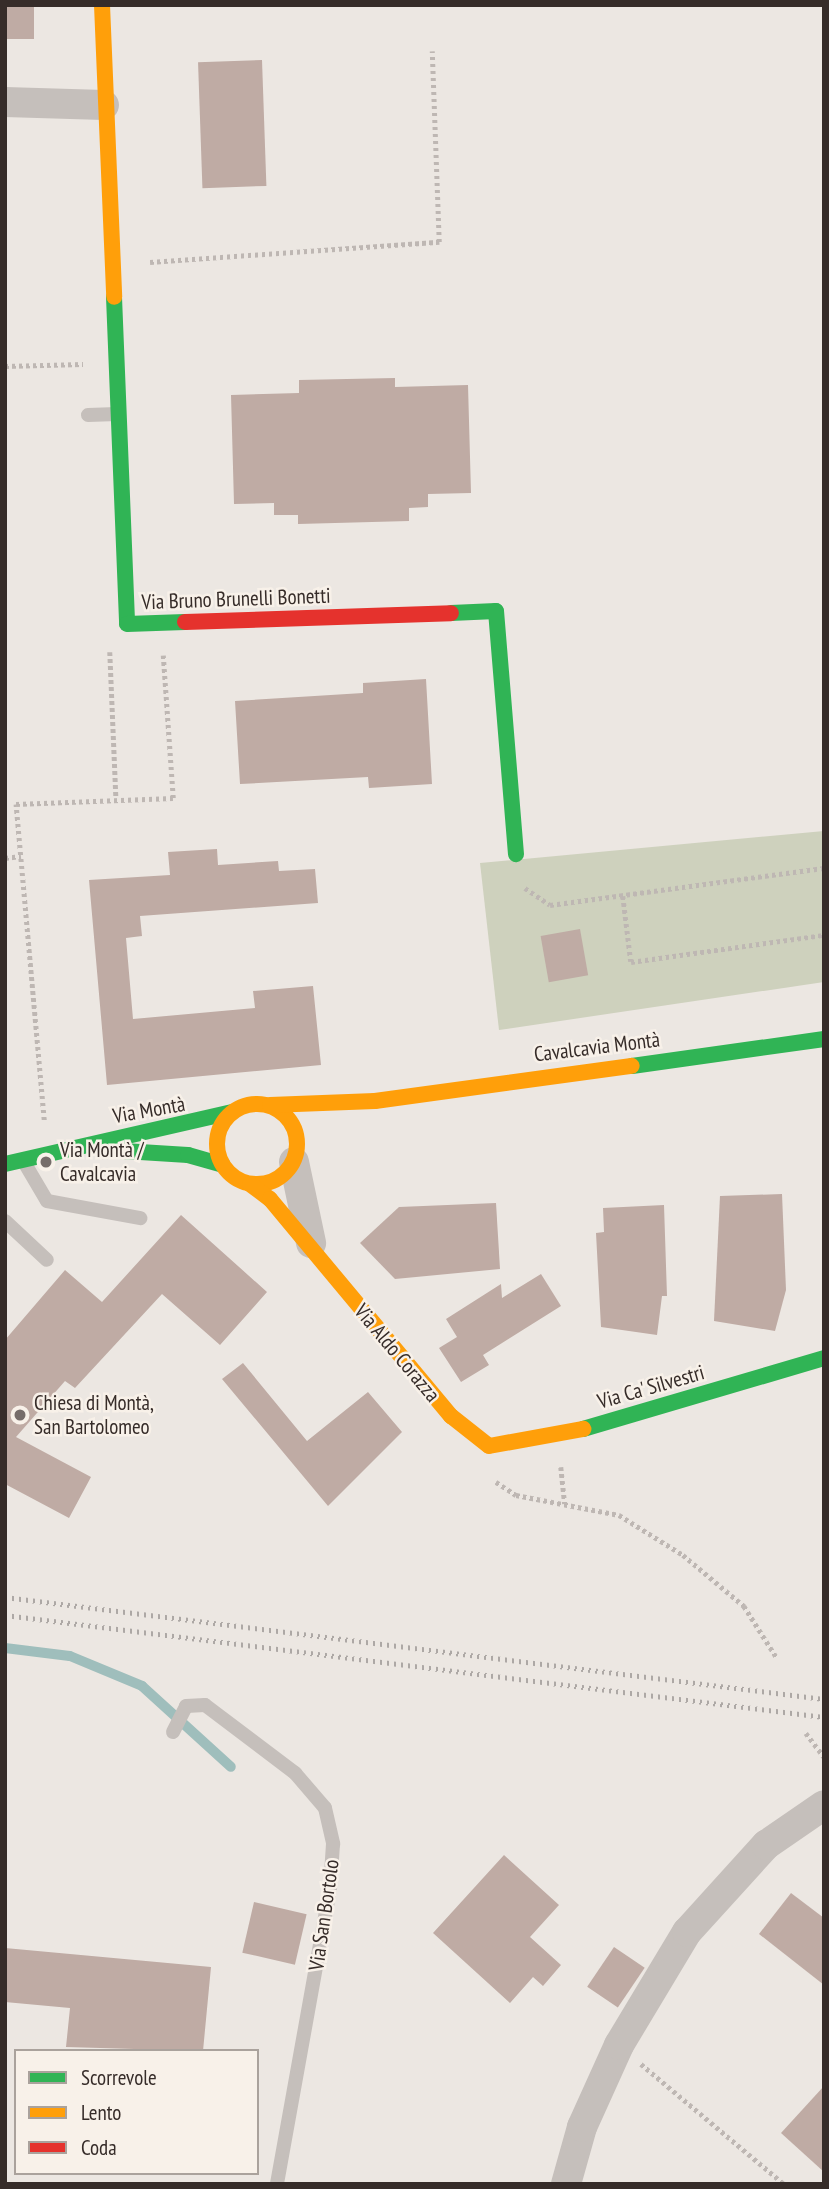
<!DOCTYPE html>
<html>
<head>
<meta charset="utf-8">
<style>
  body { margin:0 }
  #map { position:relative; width:829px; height:2189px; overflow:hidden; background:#ece7e2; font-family:"PT Sans Narrow",sans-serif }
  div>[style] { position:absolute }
  .green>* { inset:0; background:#ced1bd }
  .stream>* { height:10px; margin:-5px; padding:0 5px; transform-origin:5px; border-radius:5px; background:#9fbebc }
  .building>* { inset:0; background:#bfaba4; transform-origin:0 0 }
  .path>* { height:4.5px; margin-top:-2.25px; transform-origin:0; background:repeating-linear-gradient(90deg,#beb7b3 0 3.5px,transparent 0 7px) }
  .lane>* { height:14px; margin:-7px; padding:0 7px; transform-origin:7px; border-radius:7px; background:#c5bfbb }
  .street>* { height:30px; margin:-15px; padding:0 15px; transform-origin:15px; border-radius:15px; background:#c5bfbb }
  .fast>* { height:16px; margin:-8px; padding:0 8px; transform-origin:8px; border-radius:8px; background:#30b455 }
  .slow>* { height:16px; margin:-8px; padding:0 8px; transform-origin:8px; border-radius:8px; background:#ff9f0a }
  .slow>.ring { margin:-8px; padding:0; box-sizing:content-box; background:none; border:16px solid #ff9f0a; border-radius:50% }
  .jam>* { height:16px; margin:-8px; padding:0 8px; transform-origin:8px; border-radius:8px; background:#e5322d }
  .rail>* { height:5px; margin-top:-2.5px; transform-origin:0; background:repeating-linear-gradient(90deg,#ada8a5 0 2px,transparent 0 7px) }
  .dots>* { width:19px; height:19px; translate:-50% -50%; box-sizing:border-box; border:4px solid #f8f1e9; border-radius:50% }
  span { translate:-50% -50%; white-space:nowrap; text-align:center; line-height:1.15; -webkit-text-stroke:5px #f8f1e9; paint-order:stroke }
  .street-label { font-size:21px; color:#362c29 }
  .poi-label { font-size:21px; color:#362c29 }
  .left { translate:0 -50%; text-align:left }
  .frame { position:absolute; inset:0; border:7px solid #362c29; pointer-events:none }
  .legend { position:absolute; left:14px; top:2049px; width:245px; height:126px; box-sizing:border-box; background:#f8f1e9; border:2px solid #aaa29c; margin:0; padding:9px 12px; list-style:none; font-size:21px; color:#362c29 }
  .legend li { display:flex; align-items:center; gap:14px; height:35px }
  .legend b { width:35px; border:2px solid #aaa29c }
</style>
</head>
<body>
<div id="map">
  <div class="green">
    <i style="clip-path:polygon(824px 831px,824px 982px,499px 1030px,480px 863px)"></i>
  </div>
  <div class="stream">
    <i style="left:5px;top:1648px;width:65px;rotate:7deg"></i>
    <i style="left:70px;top:1656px;width:78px;rotate:22.6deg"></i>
    <i style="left:142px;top:1686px;width:120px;rotate:42.3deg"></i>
  </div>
  <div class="building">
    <i style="left:5px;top:5px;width:29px;height:34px"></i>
    <i style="left:262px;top:60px;width:126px;height:64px;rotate:88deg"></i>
    <i style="clip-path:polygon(395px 378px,395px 387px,468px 385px,471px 493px,428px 494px,428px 507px,409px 508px,409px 521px,298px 524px,298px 515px,274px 515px,274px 503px,234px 504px,231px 395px,299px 393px,299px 380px)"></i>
    <i style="clip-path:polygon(426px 679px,432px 784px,369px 788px,368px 777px,240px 784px,235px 701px,363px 693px,363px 683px)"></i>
    <i style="clip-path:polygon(217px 849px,218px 865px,278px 861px,279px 871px,315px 869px,318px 903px,140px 916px,142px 936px,126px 938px,133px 1019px,255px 1008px,253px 991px,313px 986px,321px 1065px,107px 1085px,89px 880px,170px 875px,168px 852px)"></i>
    <i style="left:580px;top:929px;width:47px;height:40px;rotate:80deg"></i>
    <i style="clip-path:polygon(782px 1194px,786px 1290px,775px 1331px,714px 1321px,720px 1196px)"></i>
    <i style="clip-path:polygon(496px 1203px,500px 1269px,395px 1279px,360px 1243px,399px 1207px)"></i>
    <i style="clip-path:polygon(664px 1205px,667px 1296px,662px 1296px,657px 1335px,601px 1327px,596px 1233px,604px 1232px,603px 1208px)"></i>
    <i style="clip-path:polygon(181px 1215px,267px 1292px,220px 1345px,162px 1294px,75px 1388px,65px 1381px,16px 1437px,91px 1477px,69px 1518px,5px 1484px,5px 1340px,65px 1270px,102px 1302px)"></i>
    <i style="clip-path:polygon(541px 1274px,561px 1306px,483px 1355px,489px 1365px,461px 1382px,439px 1348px,457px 1337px,446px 1319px,501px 1284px,502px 1298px)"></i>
    <i style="clip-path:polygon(243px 1363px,307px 1441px,368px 1392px,402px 1432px,328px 1506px,222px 1379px)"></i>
    <i style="clip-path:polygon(504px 1855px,559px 1905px,530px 1937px,561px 1965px,543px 1986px,533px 1977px,510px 2003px,433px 1933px)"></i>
    <i style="clip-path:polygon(791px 1893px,824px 1918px,824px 1985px,759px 1934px)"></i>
    <i style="left:254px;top:1902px;width:54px;height:52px;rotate:13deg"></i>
    <i style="left:614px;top:1947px;width:37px;height:48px;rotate:34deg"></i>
    <i style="clip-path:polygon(5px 1948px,211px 1967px,203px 2051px,66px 2047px,70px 2008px,5px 2002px)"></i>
    <i style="clip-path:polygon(824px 2086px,824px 2172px,781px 2133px)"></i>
  </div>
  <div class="path">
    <i style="left:150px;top:262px;width:290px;rotate:-4deg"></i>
    <i style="left:439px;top:242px;width:191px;rotate:-92.1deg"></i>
    <i style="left:5px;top:366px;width:78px;rotate:-1.5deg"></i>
    <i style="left:110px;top:652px;width:146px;rotate:87.6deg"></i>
    <i style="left:5px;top:858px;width:16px;rotate:-7deg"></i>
    <i style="left:525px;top:888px;width:30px;rotate:34deg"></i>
    <i style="left:550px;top:905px;width:276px;rotate:-7.7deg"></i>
    <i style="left:623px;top:896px;width:66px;rotate:83.1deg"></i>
    <i style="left:631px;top:962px;width:195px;rotate:-8deg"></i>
    <i style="left:44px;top:1120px;width:317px;rotate:-95.1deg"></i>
    <i style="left:16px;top:804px;width:157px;rotate:-2.2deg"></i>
    <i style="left:173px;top:798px;width:143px;rotate:-94deg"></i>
    <i style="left:561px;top:1467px;width:37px;rotate:84deg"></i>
    <i style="left:496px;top:1482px;width:24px;rotate:33deg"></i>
    <i style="left:516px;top:1495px;width:105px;rotate:11deg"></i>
    <i style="left:619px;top:1515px;width:75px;rotate:32deg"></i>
    <i style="left:683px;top:1555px;width:80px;rotate:39.9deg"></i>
    <i style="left:744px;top:1606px;width:62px;rotate:57.6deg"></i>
    <i style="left:806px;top:1733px;width:30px;rotate:53deg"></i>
    <i style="left:641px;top:2064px;width:187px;rotate:40deg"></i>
  </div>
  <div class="lane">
    <i style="left:88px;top:415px;width:29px;rotate:-2deg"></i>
    <i style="left:24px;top:1162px;width:45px;rotate:59.5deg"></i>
    <i style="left:47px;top:1201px;width:95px;rotate:10.4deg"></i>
    <i style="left:5px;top:1221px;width:57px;rotate:42.9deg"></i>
    <i style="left:173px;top:1732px;width:29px;rotate:-63deg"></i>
    <i style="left:186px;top:1706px;width:19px;rotate:-3deg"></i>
    <i style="left:205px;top:1705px;width:113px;rotate:37.1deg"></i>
    <i style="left:295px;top:1773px;width:46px;rotate:49.4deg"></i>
    <i style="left:325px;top:1808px;width:37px;rotate:77deg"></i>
    <i style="left:333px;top:1844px;width:45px;rotate:93.8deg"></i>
    <i style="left:330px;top:1889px;width:300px;rotate:100.2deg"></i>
  </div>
  <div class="street">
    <i style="left:5px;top:102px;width:99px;rotate:1.7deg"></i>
    <i style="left:294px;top:1162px;width:83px;rotate:78.1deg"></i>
    <i style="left:566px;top:2184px;width:59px;rotate:-74.3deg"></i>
    <i style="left:582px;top:2127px;width:90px;rotate:-65.7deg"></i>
    <i style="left:619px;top:2045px;width:132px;rotate:-59deg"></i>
    <i style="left:687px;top:1932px;width:118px;rotate:-47.8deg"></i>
    <i style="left:766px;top:1845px;width:70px;rotate:-34.6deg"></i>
  </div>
  <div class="fast">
    <i style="left:114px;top:297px;width:327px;rotate:87.7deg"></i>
    <i style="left:127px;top:624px;width:58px;rotate:-2deg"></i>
    <i style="left:451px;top:613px;width:45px;rotate:-2.5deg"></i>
    <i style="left:496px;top:611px;width:244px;rotate:85.3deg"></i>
    <i style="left:632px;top:1066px;width:194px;rotate:-8deg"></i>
    <i style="left:124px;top:1151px;width:64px;rotate:3.6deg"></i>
    <i style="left:188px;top:1155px;width:36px;rotate:16deg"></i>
    <i style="left:5px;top:1164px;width:233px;rotate:-12.9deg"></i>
    <i style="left:583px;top:1429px;width:251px;rotate:-16.4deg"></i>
  </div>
  <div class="slow">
    <i style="left:102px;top:5px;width:292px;rotate:87.6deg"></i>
    <i class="ring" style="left:217px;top:1104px;width:64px;height:64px"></i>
    <i style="left:270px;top:1105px;width:105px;rotate:-2.2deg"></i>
    <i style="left:375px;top:1101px;width:259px;rotate:-7.8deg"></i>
    <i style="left:250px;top:1184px;width:25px;rotate:37deg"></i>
    <i style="left:270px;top:1199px;width:283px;rotate:50.2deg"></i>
    <i style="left:451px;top:1416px;width:48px;rotate:38.3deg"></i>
    <i style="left:489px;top:1446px;width:96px;rotate:-10.3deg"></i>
  </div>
  <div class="jam">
    <i style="left:185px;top:622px;width:266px;rotate:-1.9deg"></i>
  </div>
  <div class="rail">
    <i style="left:5px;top:1597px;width:825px;rotate:7.1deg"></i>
    <i style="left:5px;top:1615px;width:825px;rotate:7.1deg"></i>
  </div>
  <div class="dots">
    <i style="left:46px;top:1162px;background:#766d6a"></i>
    <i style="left:20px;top:1415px;background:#766d6a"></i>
  </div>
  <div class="street-label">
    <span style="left:236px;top:599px;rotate:-2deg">Via Bruno Brunelli Bonetti</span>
    <span style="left:597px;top:1047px;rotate:-7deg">Cavalcavia Montà</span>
    <span style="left:149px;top:1110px;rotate:-10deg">Via Montà</span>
    <span style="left:397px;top:1353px;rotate:50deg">Via Aldo Corazza</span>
    <span style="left:651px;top:1387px;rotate:-16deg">Via Ca' Silvestri</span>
    <span style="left:324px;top:1915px;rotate:-82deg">Via San Bortolo</span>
  </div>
  <div class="poi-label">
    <span class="left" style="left:60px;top:1162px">Via Montà /<br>Cavalcavia</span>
    <span class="left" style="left:34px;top:1415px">Chiesa di Montà,<br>San Bartolomeo</span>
  </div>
  <div class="frame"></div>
  <ul class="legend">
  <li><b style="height:9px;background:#30b455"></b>Scorrevole</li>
  <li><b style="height:9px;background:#ff9f0a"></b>Lento</li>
  <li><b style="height:9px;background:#e5322d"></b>Coda</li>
  </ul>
</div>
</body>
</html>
